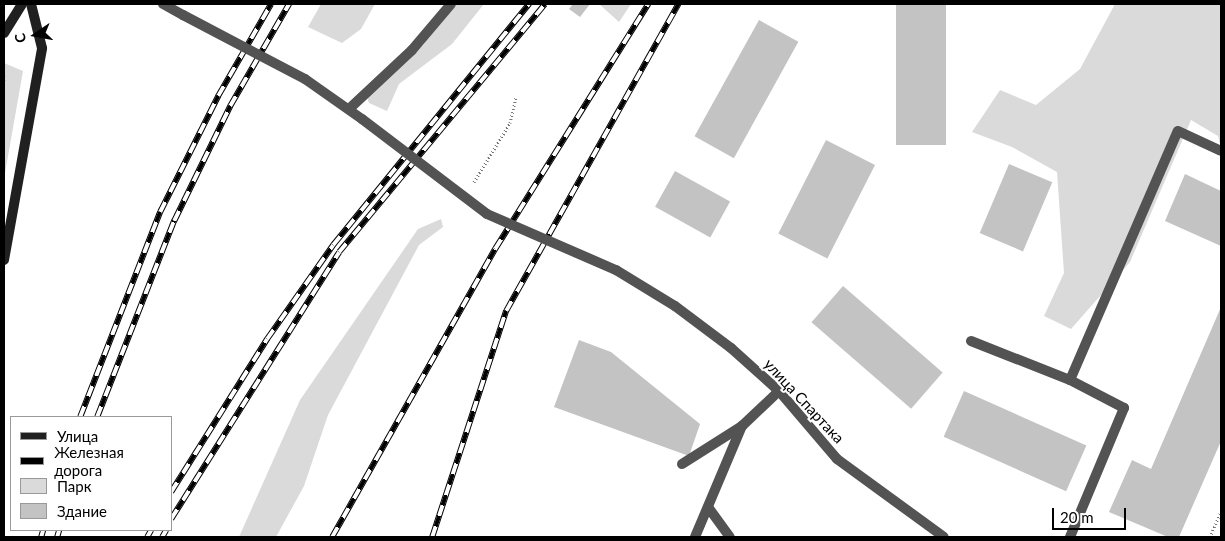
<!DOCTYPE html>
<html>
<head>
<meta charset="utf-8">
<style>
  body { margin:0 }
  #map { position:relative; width:1225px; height:541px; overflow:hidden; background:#fff; font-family:Lato,sans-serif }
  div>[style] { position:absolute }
  .green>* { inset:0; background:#dadada }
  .building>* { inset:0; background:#c3c3c3; transform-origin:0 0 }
  .path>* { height:3px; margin-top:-1.5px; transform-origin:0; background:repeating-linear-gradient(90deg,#757575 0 1px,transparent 0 3.5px) }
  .lane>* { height:10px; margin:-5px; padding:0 5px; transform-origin:5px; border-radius:5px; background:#535353 }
  .street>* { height:10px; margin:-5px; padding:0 5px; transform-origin:5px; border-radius:5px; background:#535353 }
  .secondary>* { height:10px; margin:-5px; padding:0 5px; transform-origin:5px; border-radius:5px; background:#202020 }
  .rail>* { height:5.5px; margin-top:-2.75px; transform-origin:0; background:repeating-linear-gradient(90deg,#fff 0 11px,#000 0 22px); box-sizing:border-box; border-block:1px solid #000 }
  .street-bridge>* { height:10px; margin:-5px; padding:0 5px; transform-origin:5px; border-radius:5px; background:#535353 }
  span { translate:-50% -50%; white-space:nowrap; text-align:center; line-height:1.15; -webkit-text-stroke:4px #fff; paint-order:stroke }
  .street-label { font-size:15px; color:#000 }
  .frame { position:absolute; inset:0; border:5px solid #000; pointer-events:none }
  .legend { position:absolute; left:10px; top:416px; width:162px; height:115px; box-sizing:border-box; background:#fff; border:1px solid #999; margin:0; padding:6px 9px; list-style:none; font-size:15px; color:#000 }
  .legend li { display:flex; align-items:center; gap:10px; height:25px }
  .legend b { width:25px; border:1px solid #999 }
  .north { position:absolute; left:10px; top:10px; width:50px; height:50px; -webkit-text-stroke:4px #fff; paint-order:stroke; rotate:258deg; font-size:14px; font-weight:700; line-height:20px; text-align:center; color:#000 }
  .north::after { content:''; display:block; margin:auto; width:18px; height:22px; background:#000; clip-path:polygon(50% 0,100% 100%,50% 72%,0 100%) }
  .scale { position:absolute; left:1052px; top:508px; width:74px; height:22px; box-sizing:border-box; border:2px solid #000; border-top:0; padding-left:6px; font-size:15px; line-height:18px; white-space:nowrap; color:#000; -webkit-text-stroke:4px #fff; paint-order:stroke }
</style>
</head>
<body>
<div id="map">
  <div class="green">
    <i style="clip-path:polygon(321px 4px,375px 4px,361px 29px,342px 43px,308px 27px)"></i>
    <i style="clip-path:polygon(446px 4px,484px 4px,452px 44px,399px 84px,387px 111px,369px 103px,366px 94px,424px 44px)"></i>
    <i style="clip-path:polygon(599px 4px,631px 4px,619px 22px)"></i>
    <i style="clip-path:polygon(1115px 4px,1221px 4px,1221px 148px,1218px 136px,1191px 120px,1130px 262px,1071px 329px,1044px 316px,1064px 273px,1057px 172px,1012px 147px,972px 132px,1000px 90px,1036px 105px,1080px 69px)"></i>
    <i style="clip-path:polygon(4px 63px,23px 71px,4px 179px)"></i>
    <i style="clip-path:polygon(441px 219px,443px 227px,419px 245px,328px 415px,304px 486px,276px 537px,239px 537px,300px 400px,418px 229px)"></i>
  </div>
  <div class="building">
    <i style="clip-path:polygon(573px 4px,590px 4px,580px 17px,569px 9px)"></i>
    <i style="left:896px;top:4px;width:50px;height:141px"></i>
    <i style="left:759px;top:20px;width:45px;height:133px;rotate:29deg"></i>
    <i style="left:826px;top:140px;width:55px;height:105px;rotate:27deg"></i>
    <i style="left:1009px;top:164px;width:47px;height:75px;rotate:23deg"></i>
    <i style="left:675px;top:171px;width:63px;height:41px;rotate:29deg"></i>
    <i style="clip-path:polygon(1185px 174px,1221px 191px,1221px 246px,1165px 221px)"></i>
    <i style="left:843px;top:286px;width:132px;height:48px;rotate:41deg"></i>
    <i style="clip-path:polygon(1221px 307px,1221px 441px,1179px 537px,1168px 537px,1109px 512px,1132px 460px,1151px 469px)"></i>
    <i style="clip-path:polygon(579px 340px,611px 352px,700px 424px,689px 456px,554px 407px)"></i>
    <i style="left:964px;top:391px;width:134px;height:50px;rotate:24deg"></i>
  </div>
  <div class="path">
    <i style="left:4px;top:76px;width:4px;rotate:90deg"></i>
    <i style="left:474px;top:182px;width:69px;rotate:-58.6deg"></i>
    <i style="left:510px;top:123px;width:27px;rotate:-77deg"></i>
    <i style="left:1210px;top:537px;width:28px;rotate:-67deg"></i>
  </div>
  <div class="lane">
    <i style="left:349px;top:109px;width:86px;rotate:-43.1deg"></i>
    <i style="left:412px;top:50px;width:60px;rotate:-49.7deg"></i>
    <i style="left:971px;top:341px;width:106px;rotate:21.5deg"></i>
    <i style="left:682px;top:464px;width:71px;rotate:-32.3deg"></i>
    <i style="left:742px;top:426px;width:51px;rotate:-43.4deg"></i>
    <i style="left:708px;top:507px;width:37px;rotate:54deg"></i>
    <i style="left:695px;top:537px;width:121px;rotate:-67.1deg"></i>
    <i style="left:1070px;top:537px;width:140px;rotate:-67.3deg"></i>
    <i style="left:1124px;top:408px;width:61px;rotate:-152.6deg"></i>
    <i style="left:1070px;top:380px;width:271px;rotate:-66.6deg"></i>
    <i style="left:1178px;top:131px;width:47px;rotate:24.9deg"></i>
  </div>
  <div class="street">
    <i style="left:163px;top:4px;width:23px;rotate:29deg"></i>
    <i style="left:305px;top:79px;width:70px;rotate:35.1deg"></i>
    <i style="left:616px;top:270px;width:69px;rotate:31.4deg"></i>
    <i style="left:675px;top:306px;width:70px;rotate:36.9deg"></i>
    <i style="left:731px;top:348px;width:64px;rotate:41.9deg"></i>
    <i style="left:779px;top:391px;width:89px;rotate:49.5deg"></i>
    <i style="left:837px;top:459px;width:132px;rotate:36.1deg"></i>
  </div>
  <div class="secondary">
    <i style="left:4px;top:33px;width:34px;rotate:-58deg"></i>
    <i style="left:4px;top:260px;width:215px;rotate:-79.8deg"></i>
    <i style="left:42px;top:48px;width:45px;rotate:-104deg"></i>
  </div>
  <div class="rail">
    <i style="left:80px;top:417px;width:220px;rotate:-68.7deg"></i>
    <i style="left:160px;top:212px;width:130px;rotate:-63.4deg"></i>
    <i style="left:218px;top:96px;width:106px;rotate:-60.1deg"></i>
    <i style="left:97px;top:417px;width:211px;rotate:-68.6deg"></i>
    <i style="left:174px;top:221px;width:128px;rotate:-64deg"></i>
    <i style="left:230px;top:106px;width:118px;rotate:-60deg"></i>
    <i style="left:171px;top:492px;width:181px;rotate:-57.9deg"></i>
    <i style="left:267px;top:339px;width:115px;rotate:-54.9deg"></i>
    <i style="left:333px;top:245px;width:311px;rotate:-50.9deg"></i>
    <i style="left:171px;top:519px;width:315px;rotate:-57.8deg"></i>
    <i style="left:339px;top:252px;width:322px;rotate:-50.3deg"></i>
    <i style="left:41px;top:537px;width:7px;rotate:-74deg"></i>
    <i style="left:57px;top:537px;width:7px;rotate:-74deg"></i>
    <i style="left:147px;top:537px;width:8px;rotate:-60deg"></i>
    <i style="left:162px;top:537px;width:8px;rotate:-60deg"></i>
    <i style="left:332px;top:537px;width:331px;rotate:-60.5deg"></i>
    <i style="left:495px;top:249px;width:289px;rotate:-58deg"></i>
    <i style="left:432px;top:537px;width:238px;rotate:-71.9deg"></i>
    <i style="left:506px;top:311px;width:352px;rotate:-60.7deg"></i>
  </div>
  <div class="street-bridge">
    <i style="left:183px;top:15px;width:138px;rotate:27.7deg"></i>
    <i style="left:362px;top:119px;width:157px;rotate:37.2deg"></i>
    <i style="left:487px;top:214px;width:141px;rotate:23.5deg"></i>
  </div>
  <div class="street-label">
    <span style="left:804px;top:401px;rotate:47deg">улица Спартака</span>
  </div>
  <div class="frame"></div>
  <ul class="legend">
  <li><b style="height:6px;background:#202020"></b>Улица</li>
  <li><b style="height:6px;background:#000"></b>Железная дорога</li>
  <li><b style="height:14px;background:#dadada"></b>Парк</li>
  <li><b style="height:14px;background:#c3c3c3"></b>Здание</li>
  </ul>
  <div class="north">С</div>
  <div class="scale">20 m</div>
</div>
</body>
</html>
